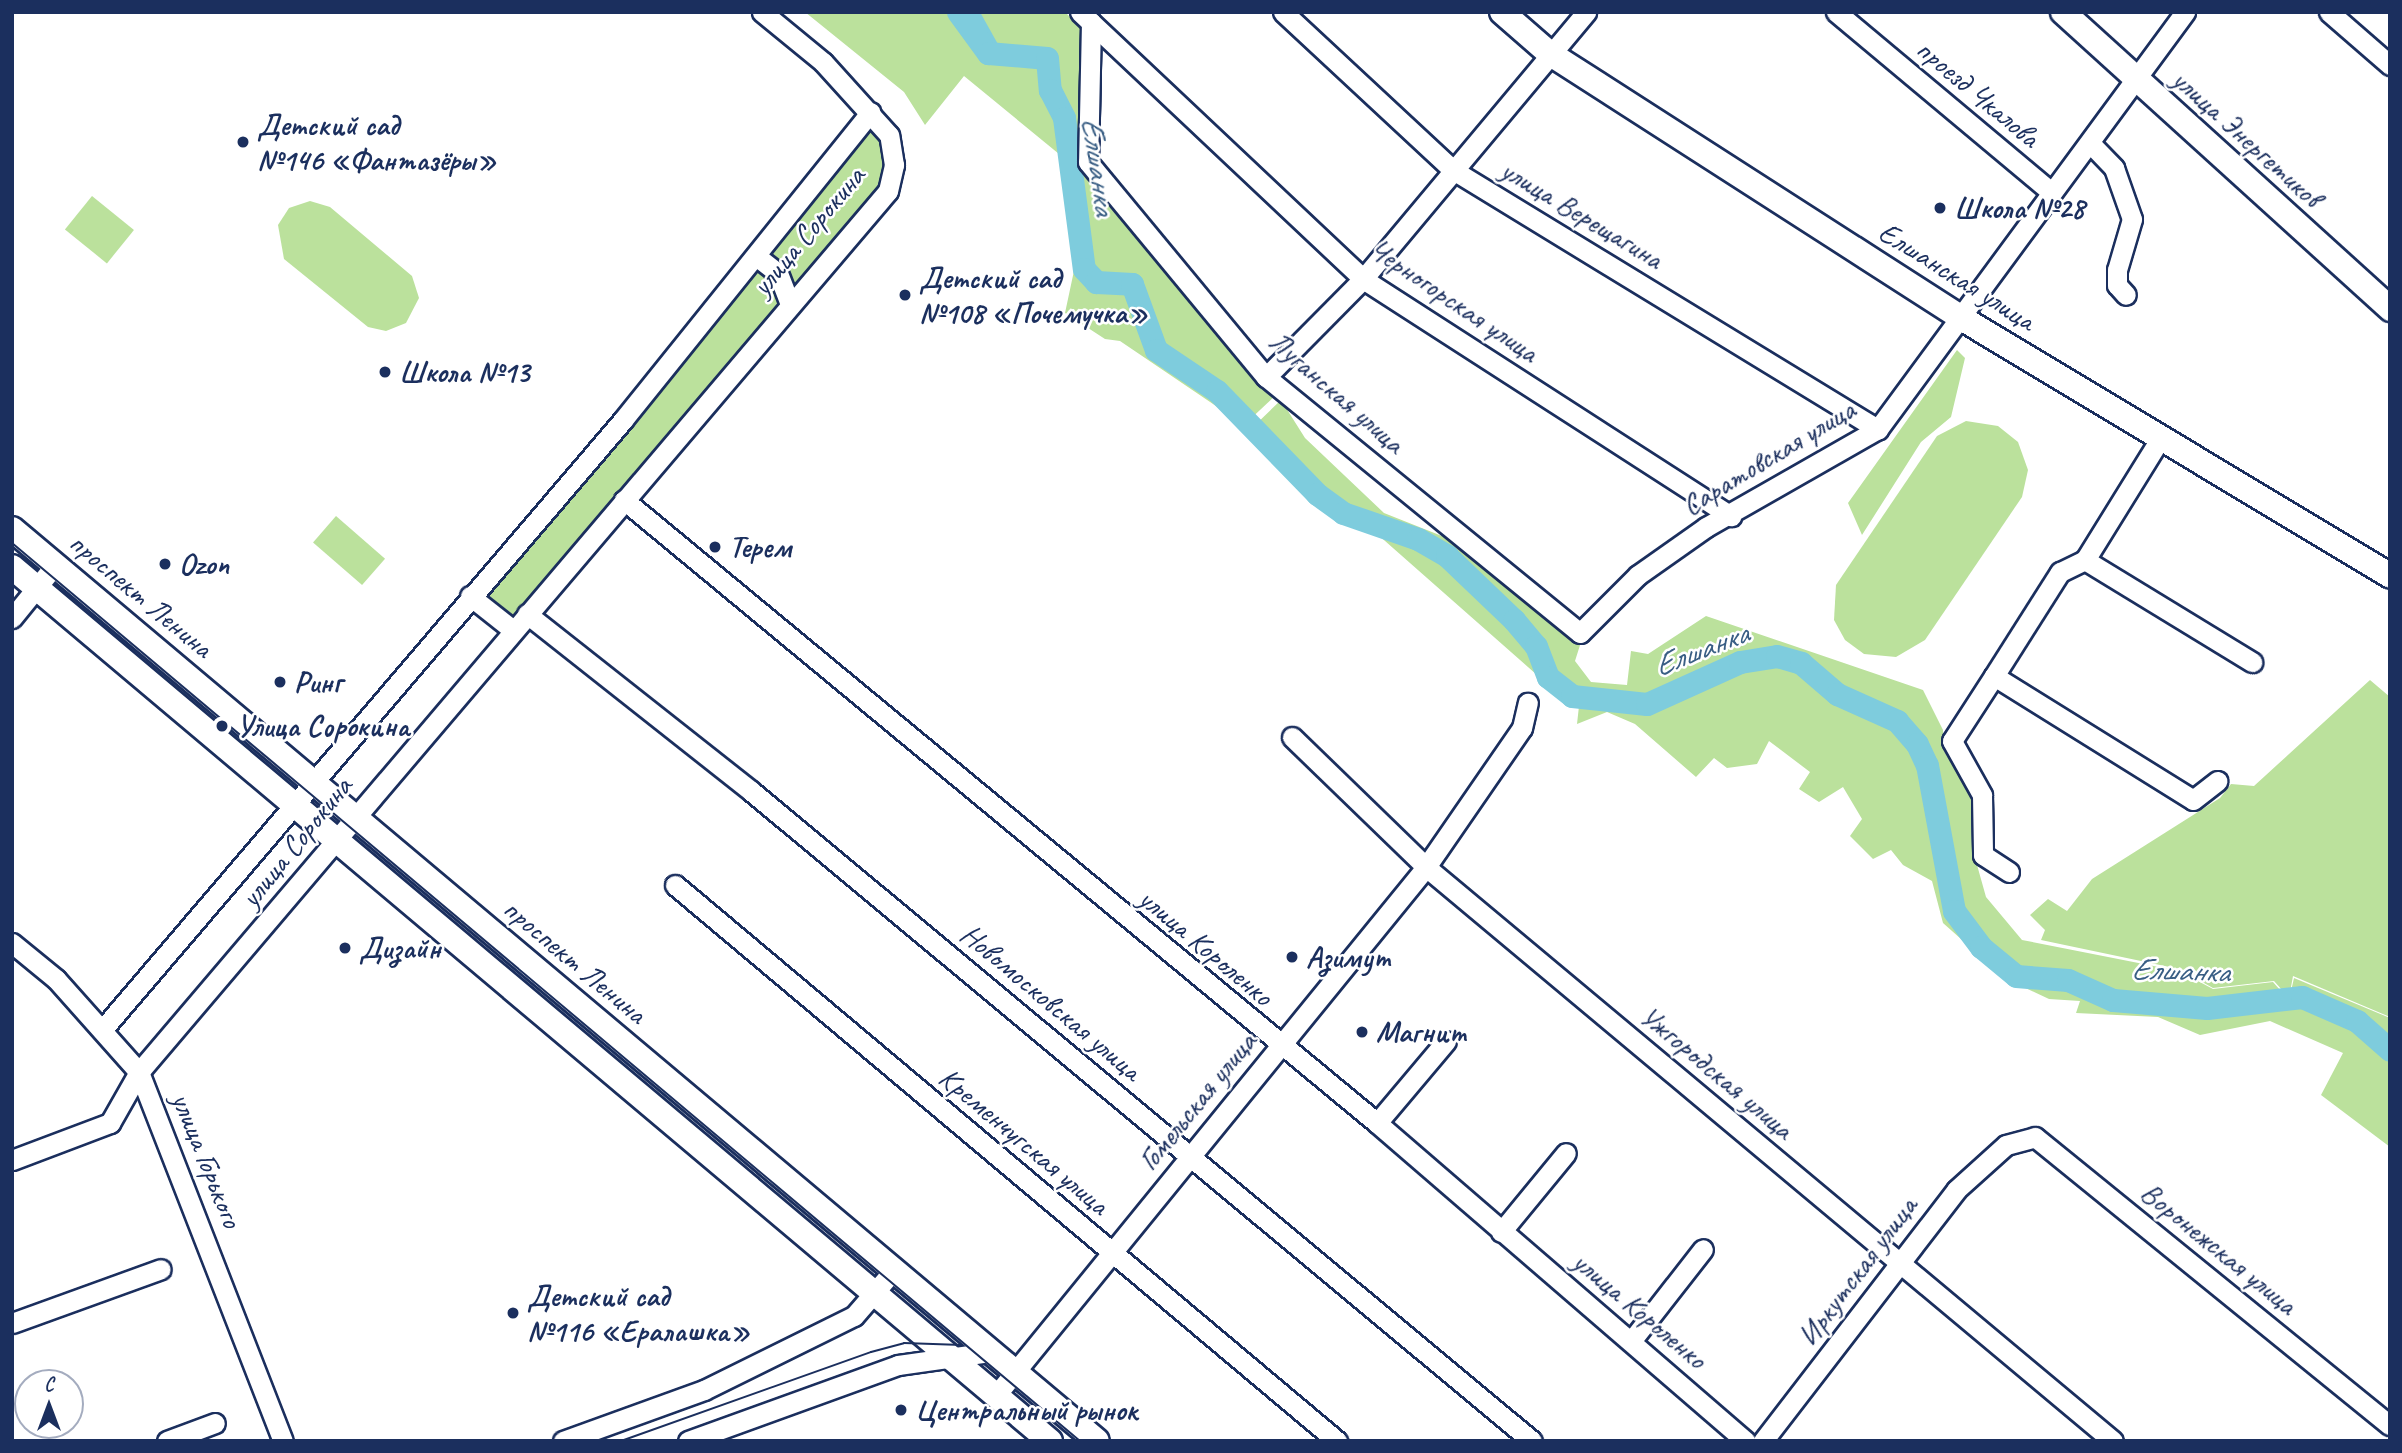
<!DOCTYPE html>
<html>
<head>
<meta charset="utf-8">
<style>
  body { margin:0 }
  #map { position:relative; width:2402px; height:1453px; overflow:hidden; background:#fff; font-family:Caveat,sans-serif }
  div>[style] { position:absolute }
  .green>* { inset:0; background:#bbe19c; transform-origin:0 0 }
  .water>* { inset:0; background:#7eccdd }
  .river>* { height:23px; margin:-11.5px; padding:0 11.5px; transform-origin:11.5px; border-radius:11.5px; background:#7eccdd }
  .roads { filter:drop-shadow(2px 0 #1b2f5e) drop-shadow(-2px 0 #1b2f5e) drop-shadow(0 2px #1b2f5e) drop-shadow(0 -2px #1b2f5e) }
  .minor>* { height:19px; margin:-9.5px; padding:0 9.5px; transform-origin:9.5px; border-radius:9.5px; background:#fff }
  .major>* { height:24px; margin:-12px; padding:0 12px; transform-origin:12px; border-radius:12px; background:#fff }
  .tram>* { height:2px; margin:-1px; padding:0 1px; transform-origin:1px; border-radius:1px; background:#1b2f5e }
  .dots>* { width:19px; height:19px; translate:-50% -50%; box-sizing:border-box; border:4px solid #fff; border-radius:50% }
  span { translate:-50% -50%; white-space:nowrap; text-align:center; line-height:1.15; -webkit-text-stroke:5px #fff; paint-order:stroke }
  .street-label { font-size:30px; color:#1b2f5e }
  .poi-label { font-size:30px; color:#1b2f5e; font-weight:700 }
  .left { translate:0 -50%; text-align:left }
  .water-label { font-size:32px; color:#395e84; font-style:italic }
  .frame { position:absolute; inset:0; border:14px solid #1b2f5e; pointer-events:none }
  .north { position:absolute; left:14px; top:1369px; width:70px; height:70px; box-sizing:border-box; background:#fff; border:2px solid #a4acbf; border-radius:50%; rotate:0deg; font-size:19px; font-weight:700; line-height:28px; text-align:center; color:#1b2f5e }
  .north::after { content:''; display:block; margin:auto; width:24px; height:32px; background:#1b2f5e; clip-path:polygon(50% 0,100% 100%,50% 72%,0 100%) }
</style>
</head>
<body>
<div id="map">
  <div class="green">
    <i style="clip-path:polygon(805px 12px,1065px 12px,1082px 29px,1082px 171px,1277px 394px,1244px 425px,1120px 341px,1105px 339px,1065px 313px,1075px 266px,1070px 163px,964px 76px,925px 125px,904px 92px)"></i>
    <i style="clip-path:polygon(871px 112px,889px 135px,888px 191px,513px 630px,470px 596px)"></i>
    <i style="left:92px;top:196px;width:54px;height:43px;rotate:39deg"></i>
    <i style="clip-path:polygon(310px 201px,330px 207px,412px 276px,419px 298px,406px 323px,386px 331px,368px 327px,284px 259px,278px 225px,289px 208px)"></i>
    <i style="clip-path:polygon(1957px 350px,1965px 358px,1951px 417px,1921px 442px,1862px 535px,1848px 503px)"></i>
    <i style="clip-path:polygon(1281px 400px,1305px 438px,1384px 513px,1452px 540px,1581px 642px,1575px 661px,1591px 682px,1627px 685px,1631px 651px,1648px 654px,1706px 616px,1923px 690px,1943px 730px,1944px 751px,1971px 793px,1972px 847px,1986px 897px,2022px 940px,2179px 971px,2213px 989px,2273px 982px,2289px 1000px,2294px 978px,2390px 1018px,2390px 1147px,2321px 1095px,2343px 1053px,2270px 1021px,2200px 1035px,2158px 1017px,2076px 1013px,2080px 1001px,2049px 999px,2006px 979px,1943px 923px,1932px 881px,1903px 865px,1891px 850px,1873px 859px,1850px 836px,1862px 819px,1843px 787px,1819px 802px,1799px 789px,1810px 772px,1769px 741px,1757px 764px,1727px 768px,1714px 758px,1696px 777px,1635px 724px,1607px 712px,1577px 724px,1580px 697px,1568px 688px,1554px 690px,1351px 511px,1273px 462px,1253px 440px,1258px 435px,1252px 428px)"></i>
    <i style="clip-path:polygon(1966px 421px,1998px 426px,2018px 442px,2028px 470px,2022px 497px,1925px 640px,1896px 657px,1864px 654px,1845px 640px,1834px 620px,1836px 585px,1937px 436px)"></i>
    <i style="left:336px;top:516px;width:65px;height:35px;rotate:41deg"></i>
    <i style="clip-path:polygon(2370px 680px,2390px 697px,2390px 1017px,2293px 976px,2289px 998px,2274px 981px,2213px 988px,2179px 969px,2041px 940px,2045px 930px,2030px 915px,2048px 899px,2067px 911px,2092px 879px,2220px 798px,2231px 784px,2254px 786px)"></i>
  </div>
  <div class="water">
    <i style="clip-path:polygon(956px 12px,980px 12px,1004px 55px,988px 53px)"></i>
  </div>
  <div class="river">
    <i style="left:958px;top:12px;width:51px;rotate:53.8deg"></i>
    <i style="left:988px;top:53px;width:59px;rotate:4.8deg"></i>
    <i style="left:1047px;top:58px;width:32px;rotate:85deg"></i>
    <i style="left:1050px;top:90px;width:31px;rotate:63deg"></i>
    <i style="left:1064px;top:118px;width:152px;rotate:82.5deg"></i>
    <i style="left:1084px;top:269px;width:18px;rotate:47deg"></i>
    <i style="left:1096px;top:282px;width:36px;rotate:3deg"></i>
    <i style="left:1132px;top:284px;width:70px;rotate:70deg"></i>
    <i style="left:1156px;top:350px;width:73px;rotate:33.9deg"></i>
    <i style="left:1217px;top:391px;width:144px;rotate:45.8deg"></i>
    <i style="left:1317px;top:494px;width:32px;rotate:36deg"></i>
    <i style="left:1343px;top:513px;width:79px;rotate:19.1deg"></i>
    <i style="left:1418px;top:539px;width:34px;rotate:30deg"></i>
    <i style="left:1447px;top:556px;width:93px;rotate:43.7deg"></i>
    <i style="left:1514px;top:620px;width:34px;rotate:50deg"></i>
    <i style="left:1536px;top:646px;width:33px;rotate:69deg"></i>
    <i style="left:1548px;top:677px;width:31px;rotate:38deg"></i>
    <i style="left:1572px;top:696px;width:75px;rotate:6.1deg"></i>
    <i style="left:1647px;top:704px;width:102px;rotate:-24.3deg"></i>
    <i style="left:1740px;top:662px;width:37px;rotate:-9deg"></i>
    <i style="left:1777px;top:656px;width:25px;rotate:16deg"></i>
    <i style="left:1801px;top:663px;width:48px;rotate:40.7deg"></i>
    <i style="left:1837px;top:694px;width:66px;rotate:24.2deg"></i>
    <i style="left:1897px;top:721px;width:30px;rotate:49deg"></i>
    <i style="left:1917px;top:744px;width:23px;rotate:65deg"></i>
    <i style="left:1927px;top:765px;width:148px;rotate:79.5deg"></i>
    <i style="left:1954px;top:911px;width:45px;rotate:53.1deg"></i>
    <i style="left:1981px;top:947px;width:45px;rotate:39.6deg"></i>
    <i style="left:2016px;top:976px;width:52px;rotate:4.4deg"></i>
    <i style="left:2068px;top:980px;width:49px;rotate:24deg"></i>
    <i style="left:2113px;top:1000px;width:94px;rotate:4.9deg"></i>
    <i style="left:2207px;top:1008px;width:96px;rotate:-6.6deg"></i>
    <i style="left:2302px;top:997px;width:60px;rotate:23.6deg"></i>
    <i style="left:2357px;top:1021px;width:44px;rotate:41.3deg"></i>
  </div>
  <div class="roads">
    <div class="minor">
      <i style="left:1080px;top:12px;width:389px;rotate:43.3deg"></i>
      <i style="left:1363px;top:279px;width:438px;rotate:32.8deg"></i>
      <i style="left:1283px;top:12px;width:232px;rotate:42.9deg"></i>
      <i style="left:1453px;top:170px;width:498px;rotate:31.4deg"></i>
      <i style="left:1836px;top:12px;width:280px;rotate:39.9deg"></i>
      <i style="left:2329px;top:12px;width:81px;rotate:41deg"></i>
      <i style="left:1091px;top:22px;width:140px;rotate:91.2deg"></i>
      <i style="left:1088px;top:162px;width:279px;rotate:50.4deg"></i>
      <i style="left:1266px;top:377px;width:405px;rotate:39.2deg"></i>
      <i style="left:1580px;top:633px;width:82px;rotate:-45deg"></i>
      <i style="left:1638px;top:575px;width:83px;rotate:-35.2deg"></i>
      <i style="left:1706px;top:527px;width:198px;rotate:-29.7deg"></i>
      <i style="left:1878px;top:429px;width:518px;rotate:-53.64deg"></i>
      <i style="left:2090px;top:143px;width:35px;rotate:46deg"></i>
      <i style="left:2114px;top:168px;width:54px;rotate:70.6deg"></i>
      <i style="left:2132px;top:219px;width:53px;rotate:106.4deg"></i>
      <i style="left:2117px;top:270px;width:15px;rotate:90deg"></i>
      <i style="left:2117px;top:285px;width:13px;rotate:48deg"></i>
      <i style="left:756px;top:256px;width:28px;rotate:38deg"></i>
      <i style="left:778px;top:273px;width:30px;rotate:69deg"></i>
      <i style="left:1266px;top:377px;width:138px;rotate:-45.3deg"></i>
      <i style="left:1363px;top:279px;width:348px;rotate:-50.1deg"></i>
      <i style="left:2160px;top:439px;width:142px;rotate:121.8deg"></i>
      <i style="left:2085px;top:560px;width:28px;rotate:154deg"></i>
      <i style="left:2060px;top:572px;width:123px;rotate:122.4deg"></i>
      <i style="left:1994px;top:676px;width:234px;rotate:31.9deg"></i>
      <i style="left:2193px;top:800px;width:31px;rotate:-38deg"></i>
      <i style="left:624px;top:500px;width:977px;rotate:39.6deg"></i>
      <i style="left:1377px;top:1123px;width:487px;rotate:40.8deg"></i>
      <i style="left:2085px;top:560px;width:196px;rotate:31.4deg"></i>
      <i style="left:470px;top:596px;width:55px;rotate:38.3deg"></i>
      <i style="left:527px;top:614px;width:285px;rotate:38.3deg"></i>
      <i style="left:751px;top:791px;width:1016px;rotate:39.77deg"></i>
      <i style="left:12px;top:618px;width:68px;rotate:-50.9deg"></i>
      <i style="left:1994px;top:676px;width:77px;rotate:122.9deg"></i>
      <i style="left:1952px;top:741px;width:62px;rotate:60.9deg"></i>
      <i style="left:1982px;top:795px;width:60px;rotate:89deg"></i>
      <i style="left:1983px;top:855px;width:31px;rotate:33deg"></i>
      <i style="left:1292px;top:737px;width:187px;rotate:44.1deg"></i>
      <i style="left:1426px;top:867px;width:895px;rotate:39.88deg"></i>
      <i style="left:675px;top:885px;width:865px;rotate:40.03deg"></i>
      <i style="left:12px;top:943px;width:57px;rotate:39.3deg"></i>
      <i style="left:56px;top:979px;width:125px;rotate:48.3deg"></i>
      <i style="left:139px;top:1072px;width:396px;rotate:68.7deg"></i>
      <i style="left:102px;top:1030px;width:802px;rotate:-49.5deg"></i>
      <i style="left:623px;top:420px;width:395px;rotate:-51.2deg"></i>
      <i style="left:1377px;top:1123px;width:107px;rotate:-49.9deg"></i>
      <i style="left:12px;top:1160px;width:105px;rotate:-20.7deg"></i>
      <i style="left:110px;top:1123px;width:59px;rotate:-60.4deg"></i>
      <i style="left:139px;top:1072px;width:1156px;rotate:-49.63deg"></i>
      <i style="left:888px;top:191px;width:27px;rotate:-77deg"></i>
      <i style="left:894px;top:165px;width:30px;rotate:-99deg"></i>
      <i style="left:889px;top:135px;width:98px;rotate:-132.1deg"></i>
      <i style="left:823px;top:62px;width:79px;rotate:-140.7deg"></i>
      <i style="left:1501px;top:1232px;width:102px;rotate:-50.6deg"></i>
      <i style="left:12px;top:1323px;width:158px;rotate:-19.9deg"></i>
      <i style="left:1632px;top:1340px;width:115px;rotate:-52deg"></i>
      <i style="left:997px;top:1394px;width:680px;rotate:-50.85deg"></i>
      <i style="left:1426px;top:867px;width:169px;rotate:-55.4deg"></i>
      <i style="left:1522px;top:728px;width:26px;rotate:-77deg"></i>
      <i style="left:167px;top:1441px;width:51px;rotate:-20.6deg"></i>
      <i style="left:563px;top:1441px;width:150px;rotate:-19.9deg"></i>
      <i style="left:704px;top:1390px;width:167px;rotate:-26.3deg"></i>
      <i style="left:854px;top:1316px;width:60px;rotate:-49.1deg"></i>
      <i style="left:688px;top:1441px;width:223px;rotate:-19.9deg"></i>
      <i style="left:898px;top:1365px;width:94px;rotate:-8deg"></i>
      <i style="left:1763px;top:1441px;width:317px;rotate:-52.4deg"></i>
      <i style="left:1956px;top:1190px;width:67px;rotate:-42deg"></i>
      <i style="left:2006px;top:1145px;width:30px;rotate:-15deg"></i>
      <i style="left:2035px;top:1137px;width:457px;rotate:39.1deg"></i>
    </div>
    <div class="major">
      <i style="left:1502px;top:12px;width:62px;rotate:41.1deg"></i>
      <i style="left:1549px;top:53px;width:492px;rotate:32.7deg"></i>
      <i style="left:1963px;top:319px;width:498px;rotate:31deg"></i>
      <i style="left:2063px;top:12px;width:442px;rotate:42.2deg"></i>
      <i style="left:12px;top:529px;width:1417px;rotate:40.05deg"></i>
      <i style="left:12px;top:567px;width:1357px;rotate:40.1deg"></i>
    </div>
  </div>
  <div class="tram">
    <i style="left:12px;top:543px;width:1395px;rotate:40.06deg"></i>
    <i style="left:621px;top:1441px;width:265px;rotate:-19.6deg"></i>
    <i style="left:871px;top:1352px;width:34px;rotate:-15deg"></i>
    <i style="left:904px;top:1343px;width:58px;rotate:2deg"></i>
  </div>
  <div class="dots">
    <i style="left:243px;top:142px;background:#1b2f5e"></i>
    <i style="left:1940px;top:208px;background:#1b2f5e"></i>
    <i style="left:905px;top:295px;background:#1b2f5e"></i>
    <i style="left:385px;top:372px;background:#1b2f5e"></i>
    <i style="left:715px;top:547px;background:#1b2f5e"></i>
    <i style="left:165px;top:564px;background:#1b2f5e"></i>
    <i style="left:280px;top:682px;background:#1b2f5e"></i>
    <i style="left:222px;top:726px;background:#1b2f5e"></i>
    <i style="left:345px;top:948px;background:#1b2f5e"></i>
    <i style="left:1292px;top:957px;background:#1b2f5e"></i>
    <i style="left:1362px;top:1032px;background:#1b2f5e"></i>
    <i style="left:513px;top:1313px;background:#1b2f5e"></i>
    <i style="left:901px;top:1410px;background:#1b2f5e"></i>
  </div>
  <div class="street-label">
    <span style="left:1978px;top:93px;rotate:40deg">проезд Чкалова</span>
    <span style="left:2247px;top:138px;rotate:42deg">улица Энергетиков</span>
    <span style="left:1582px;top:214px;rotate:31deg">улица Верещагина</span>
    <span style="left:808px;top:231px;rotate:-50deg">улица Сорокина</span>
    <span style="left:1957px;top:276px;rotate:32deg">Елшанская улица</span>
    <span style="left:1454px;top:300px;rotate:34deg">Черногорская улица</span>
    <span style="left:1337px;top:392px;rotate:41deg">Луганская улица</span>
    <span style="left:1768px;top:457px;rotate:-31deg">Саратовская улица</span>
    <span style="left:141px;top:595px;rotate:40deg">проспект Ленина</span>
    <span style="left:296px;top:842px;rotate:-51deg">улица Сорокина</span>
    <span style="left:1206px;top:947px;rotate:40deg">улица Короленко</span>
    <span style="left:575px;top:961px;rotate:40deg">проспект Ленина</span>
    <span style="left:1051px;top:1002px;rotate:40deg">Новомосковская улица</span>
    <span style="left:1717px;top:1072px;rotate:40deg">Ужгородская улица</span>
    <span style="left:1197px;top:1101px;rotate:-51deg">Гомельская улица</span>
    <span style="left:1024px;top:1141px;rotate:40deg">Кременчугская улица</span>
    <span style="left:207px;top:1160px;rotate:68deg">улица Горького</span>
    <span style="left:2219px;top:1248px;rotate:39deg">Воронежская улица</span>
    <span style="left:1857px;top:1271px;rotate:-53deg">Иркутская улица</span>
    <span style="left:1640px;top:1310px;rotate:40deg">улица Короленко</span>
  </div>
  <div class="poi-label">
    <span class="left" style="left:257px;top:142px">Детский сад<br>№146 «Фантазёры»</span>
    <span class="left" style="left:1954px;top:208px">Школа №28</span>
    <span class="left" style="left:919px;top:295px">Детский сад<br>№108 «Почемучка»</span>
    <span class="left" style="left:399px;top:372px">Школа №13</span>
    <span class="left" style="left:729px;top:547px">Терем</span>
    <span class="left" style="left:179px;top:564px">Ozon</span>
    <span class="left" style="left:294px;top:682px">Ринг</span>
    <span class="left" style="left:236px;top:726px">Улица Сорокина</span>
    <span class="left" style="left:359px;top:948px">Дизайн</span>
    <span class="left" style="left:1306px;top:957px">Азимут</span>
    <span class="left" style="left:1376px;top:1032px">Магнит</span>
    <span class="left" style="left:527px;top:1313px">Детский сад<br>№116 «Ералашка»</span>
    <span class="left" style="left:915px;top:1410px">Центральный рынок</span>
  </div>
  <div class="water-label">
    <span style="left:1098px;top:166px;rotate:82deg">Елшанка</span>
    <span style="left:1701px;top:650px;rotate:-21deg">Елшанка</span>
    <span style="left:2180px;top:971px;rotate:2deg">Елшанка</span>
  </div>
  <div class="frame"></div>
  <div class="north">С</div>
</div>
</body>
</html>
